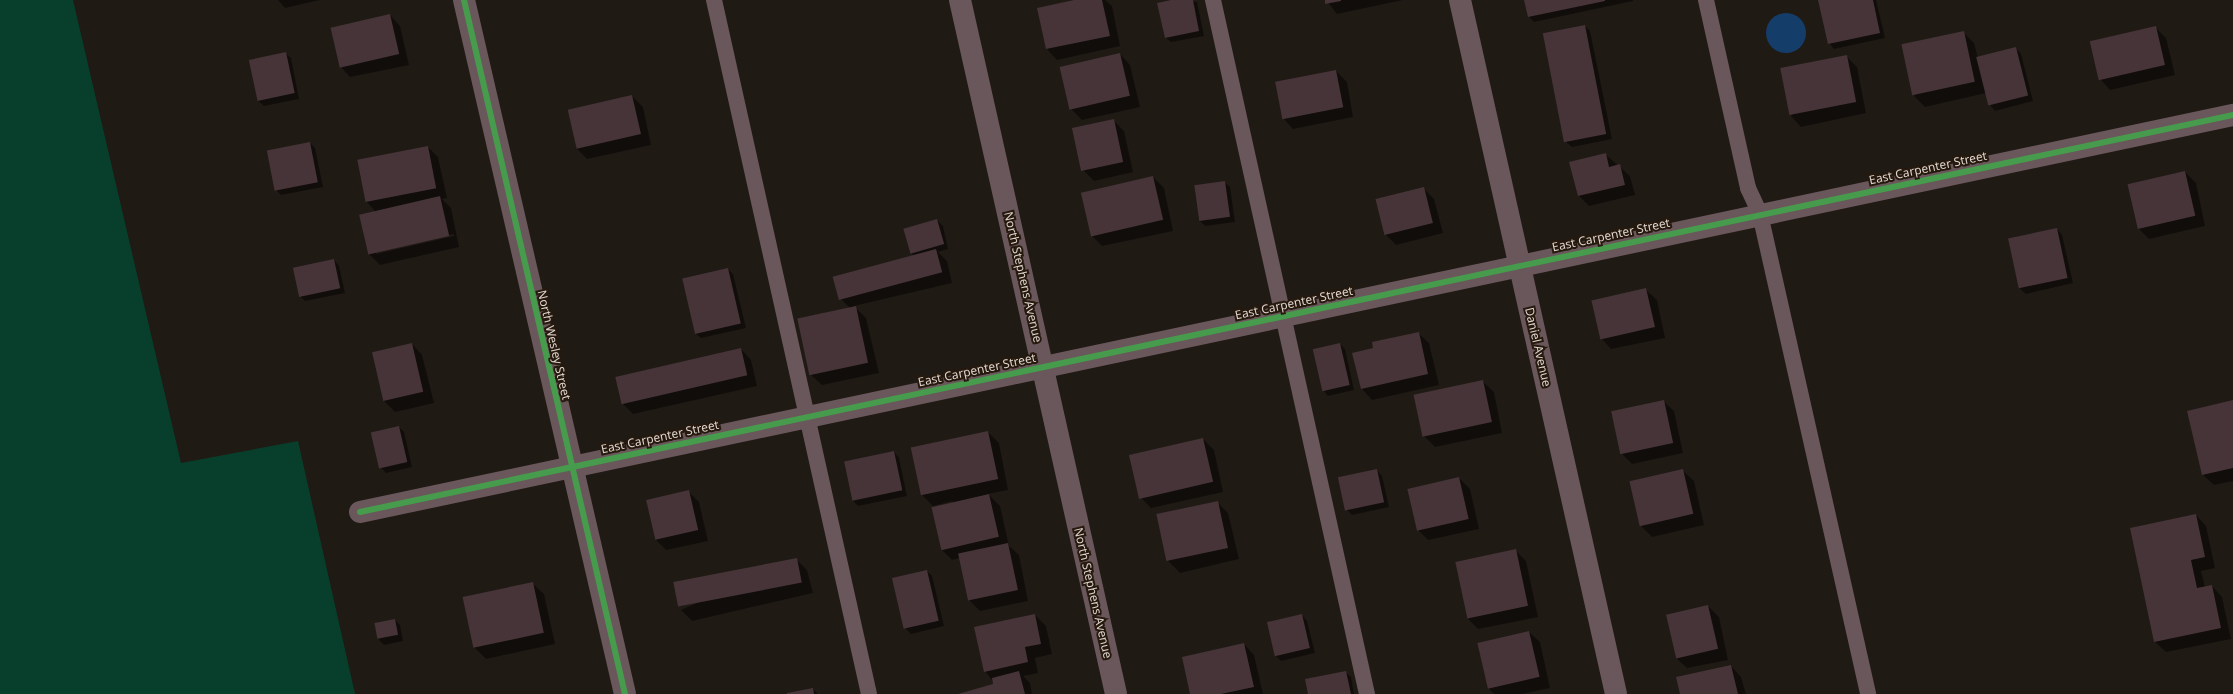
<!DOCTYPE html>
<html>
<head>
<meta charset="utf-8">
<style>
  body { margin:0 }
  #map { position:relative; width:2233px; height:694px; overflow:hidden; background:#201a14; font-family:"Noto Sans",sans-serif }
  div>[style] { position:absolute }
  .green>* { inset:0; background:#083f2c }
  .water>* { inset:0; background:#153d69 }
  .round { border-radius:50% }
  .shadow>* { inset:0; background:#0007 }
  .building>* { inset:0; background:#463439; transform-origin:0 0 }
  .service>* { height:16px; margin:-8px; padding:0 8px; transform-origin:8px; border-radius:8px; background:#6a575b }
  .minor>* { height:22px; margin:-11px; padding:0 11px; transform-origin:11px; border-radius:11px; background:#6a575b }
  .cycleway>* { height:6px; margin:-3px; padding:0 3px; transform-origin:3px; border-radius:3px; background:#469c4c }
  span { translate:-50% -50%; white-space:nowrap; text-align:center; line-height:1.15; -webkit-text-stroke:4px #26190e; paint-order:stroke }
  .street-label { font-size:12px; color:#dfd5ce }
</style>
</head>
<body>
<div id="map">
  <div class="green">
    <i style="clip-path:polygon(0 0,73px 0,181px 463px,298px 441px,355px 694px,0 694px)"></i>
  </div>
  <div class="water">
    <i class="round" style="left:1766px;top:13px;width:40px;height:40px"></i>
  </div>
  <div class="shadow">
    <i style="clip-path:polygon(278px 0,320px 0,285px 8px)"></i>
    <i style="clip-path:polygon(1079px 0,1105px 0,1112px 6px,1120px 46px,1057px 60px,1047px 49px)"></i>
    <i style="clip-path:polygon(1176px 0,1197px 2px,1204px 36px,1171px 42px,1165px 37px)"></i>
    <i style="clip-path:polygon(1326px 0,1403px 0,1337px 14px)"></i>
    <i style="clip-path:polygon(1525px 0,1633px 0,1633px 1px,1534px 22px,1529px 17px)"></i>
    <i style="clip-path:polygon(1819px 0,1876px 0,1885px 38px,1834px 49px,1829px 43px)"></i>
    <i style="clip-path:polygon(390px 15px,400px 26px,409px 65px,350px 77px,340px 66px)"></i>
    <i style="clip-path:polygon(1585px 26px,1590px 31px,1612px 139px,1572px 147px,1566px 142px,1544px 34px)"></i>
    <i style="clip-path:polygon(2155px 27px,2166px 38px,2175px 75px,2110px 90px,2100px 79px)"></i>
    <i style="clip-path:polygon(1963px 32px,1974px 43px,1978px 58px,2016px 48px,2021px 54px,2033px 101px,1995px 111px,1990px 105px,1986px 93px,1925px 107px,1914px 96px)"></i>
    <i style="clip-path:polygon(285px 53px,291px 58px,299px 99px,264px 106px,258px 101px,250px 60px)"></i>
    <i style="clip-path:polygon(1120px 54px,1130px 65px,1140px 107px,1082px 120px,1071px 109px)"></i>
    <i style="clip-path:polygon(1846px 56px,1857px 67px,1866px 113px,1801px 127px,1791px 116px)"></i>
    <i style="clip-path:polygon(1336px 71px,1347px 82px,1353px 117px,1293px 129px,1283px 118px)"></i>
    <i style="clip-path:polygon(632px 96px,643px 107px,651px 145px,587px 159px,576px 148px)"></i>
    <i style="clip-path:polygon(1113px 120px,1124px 131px,1133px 172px,1094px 181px,1083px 170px)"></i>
    <i style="clip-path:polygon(310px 143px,315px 148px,323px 187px,281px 195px,276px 190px)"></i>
    <i style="clip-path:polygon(evenodd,428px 147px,438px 157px,447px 198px,442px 199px,451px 208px,459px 247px,380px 265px,369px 254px,375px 211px,366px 201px,428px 147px,454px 234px,454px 236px,376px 254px,376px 252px,454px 234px)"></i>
    <i style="clip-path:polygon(1605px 154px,1630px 176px,1635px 195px,1589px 206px,1578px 195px)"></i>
    <i style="clip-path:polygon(2185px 172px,2196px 183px,2205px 226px,2149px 239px,2138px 228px)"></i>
    <i style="clip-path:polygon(1153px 177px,1164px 188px,1173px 231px,1102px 246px,1091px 235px)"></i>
    <i style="clip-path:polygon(1224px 182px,1230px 187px,1235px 222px,1205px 226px,1200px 221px,1195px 187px)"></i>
    <i style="clip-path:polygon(1423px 188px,1434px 199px,1443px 233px,1396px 245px,1385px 234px)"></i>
    <i style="clip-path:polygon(937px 220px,943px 226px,948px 249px,938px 252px,947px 261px,952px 283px,854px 306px,866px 318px,879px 373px,822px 385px,811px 375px,850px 308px,838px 296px,913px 255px,910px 252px)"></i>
    <i style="clip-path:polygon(2057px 229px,2062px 235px,2073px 283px,2026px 294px,2020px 289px)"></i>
    <i style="clip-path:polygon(334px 260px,339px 266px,345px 293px,305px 301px,300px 296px)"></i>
    <i style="clip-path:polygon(728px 269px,733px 274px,746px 328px,701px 338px,695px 333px,683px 279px)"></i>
    <i style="clip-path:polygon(1646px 290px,1657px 300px,1665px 338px,1611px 349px,1601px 338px)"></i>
    <i style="clip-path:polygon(1418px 333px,1429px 343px,1439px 385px,1372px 400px,1362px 389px,1354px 353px,1375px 349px)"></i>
    <i style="clip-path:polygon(412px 344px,422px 355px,434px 403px,395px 412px,384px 401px,373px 353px)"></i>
    <i style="clip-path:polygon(1340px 344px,1345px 349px,1354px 390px,1328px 396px,1323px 390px)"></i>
    <i style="clip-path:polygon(741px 349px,751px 360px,757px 386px,633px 414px,622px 403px)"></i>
    <i style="clip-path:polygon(1483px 382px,1494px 392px,1502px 433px,1435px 447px,1424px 436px,1416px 396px)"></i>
    <i style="clip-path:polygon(1663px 401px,1674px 411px,1683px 453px,1632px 464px,1621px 453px)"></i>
    <i style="clip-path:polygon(2233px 401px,2233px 481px,2214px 485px,2203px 475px)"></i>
    <i style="clip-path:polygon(399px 427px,404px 432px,412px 467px,386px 473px,380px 467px)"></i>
    <i style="clip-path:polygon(988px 432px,999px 443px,1008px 490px,988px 494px,1000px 506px,1009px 546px,1019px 555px,1028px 601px,980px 611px,969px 600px,960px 558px,952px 560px,941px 549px,953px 501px,933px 506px,922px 495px)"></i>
    <i style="clip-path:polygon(1203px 439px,1214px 450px,1223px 492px,1151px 508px,1140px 497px,1131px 455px)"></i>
    <i style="clip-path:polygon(894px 452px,899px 458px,907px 496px,858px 506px,853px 501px)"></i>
    <i style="clip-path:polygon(1377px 470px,1382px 476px,1389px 507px,1352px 515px,1346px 509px)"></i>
    <i style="clip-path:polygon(1683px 471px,1694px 481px,1704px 525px,1652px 537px,1641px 526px,1631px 483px)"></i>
    <i style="clip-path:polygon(1459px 478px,1470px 489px,1479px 529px,1428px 540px,1418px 530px)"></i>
    <i style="clip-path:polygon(688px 491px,699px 502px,708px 541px,666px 550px,656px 540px)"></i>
    <i style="clip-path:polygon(1218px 503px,1228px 513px,1239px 559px,1180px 573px,1169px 562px,1159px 516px)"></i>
    <i style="clip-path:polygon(2196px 515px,2206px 526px,2215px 568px,2201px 571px,2205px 587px,2212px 586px,2222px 597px,2231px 639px,2166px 652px,2155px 642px)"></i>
    <i style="clip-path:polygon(1515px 550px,1526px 561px,1538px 617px,1478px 629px,1468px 619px)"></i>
    <i style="clip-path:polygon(796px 559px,807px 570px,813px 593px,692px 621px,681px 610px)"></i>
    <i style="clip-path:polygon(927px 571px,932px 576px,944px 626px,911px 634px,905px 628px)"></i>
    <i style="clip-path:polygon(533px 584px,544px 594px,555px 644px,486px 659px,475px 648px,464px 598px)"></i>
    <i style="clip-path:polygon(1708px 606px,1719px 617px,1728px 660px,1687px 668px,1676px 658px)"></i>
    <i style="clip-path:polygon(1035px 615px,1046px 626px,1052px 654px,1035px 658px,1038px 673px,1023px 676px,1030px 683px,1032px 694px,959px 694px,995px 684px,985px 671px)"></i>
    <i style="clip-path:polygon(1302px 615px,1307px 621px,1315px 653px,1281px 661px,1275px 655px)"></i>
    <i style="clip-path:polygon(395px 620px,400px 625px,403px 641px,384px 645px,379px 640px,375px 624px)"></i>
    <i style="clip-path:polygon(1529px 632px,1540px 642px,1550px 688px,1522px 694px,1494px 694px,1488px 688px)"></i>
    <i style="clip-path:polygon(1244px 644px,1254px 655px,1263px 694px,1191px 694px)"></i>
    <i style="clip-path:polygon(1731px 666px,1741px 677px,1746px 694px,1681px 694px)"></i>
    <i style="clip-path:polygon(1345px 672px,1351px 677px,1354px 694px,1309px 694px)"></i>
    <i style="clip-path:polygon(813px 689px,818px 694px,789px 694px)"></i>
  </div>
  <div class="building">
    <i style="clip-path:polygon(1074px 0,1102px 0,1110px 36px,1046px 49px,1037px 8px)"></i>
    <i style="clip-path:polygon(1171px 0,1193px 0,1199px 31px,1165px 38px,1157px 3px)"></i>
    <i style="clip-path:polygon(1325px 0,1341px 0,1341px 1px,1325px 4px)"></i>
    <i style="clip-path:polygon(1524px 0,1605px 0,1605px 1px,1528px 17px)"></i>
    <i style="clip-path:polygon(1818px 0,1873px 0,1880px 33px,1828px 44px)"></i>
    <i style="left:390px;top:14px;width:41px;height:61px;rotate:77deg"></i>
    <i style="left:1585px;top:25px;width:111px;height:43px;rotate:79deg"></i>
    <i style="left:2156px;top:26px;width:40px;height:68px;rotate:77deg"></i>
    <i style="left:1964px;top:31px;width:52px;height:64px;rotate:78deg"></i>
    <i style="left:2016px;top:47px;width:50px;height:41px;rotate:76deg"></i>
    <i style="left:286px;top:52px;width:42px;height:38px;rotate:78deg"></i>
    <i style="left:1120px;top:53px;width:44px;height:62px;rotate:77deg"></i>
    <i style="left:1847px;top:55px;width:48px;height:68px;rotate:79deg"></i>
    <i style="left:1336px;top:70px;width:38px;height:62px;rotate:79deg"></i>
    <i style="left:632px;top:95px;width:40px;height:66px;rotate:77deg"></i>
    <i style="left:1114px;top:119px;width:44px;height:43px;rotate:78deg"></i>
    <i style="left:310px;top:142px;width:41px;height:44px;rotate:79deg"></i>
    <i style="left:428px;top:146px;width:43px;height:72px;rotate:79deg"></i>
    <i style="clip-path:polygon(1606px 153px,1609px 167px,1620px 164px,1625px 185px,1578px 196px,1569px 162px)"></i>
    <i style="left:2185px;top:171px;width:46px;height:59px;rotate:77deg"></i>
    <i style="left:1153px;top:176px;width:45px;height:74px;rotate:77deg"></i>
    <i style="left:1225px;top:181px;width:36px;height:31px;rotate:82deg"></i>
    <i style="left:1424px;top:187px;width:37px;height:50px;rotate:76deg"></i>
    <i style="left:440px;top:196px;width:41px;height:83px;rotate:77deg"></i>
    <i style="left:937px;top:219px;width:26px;height:35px;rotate:74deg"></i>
    <i style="left:2057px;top:228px;width:51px;height:50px;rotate:78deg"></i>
    <i style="left:936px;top:249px;width:24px;height:107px;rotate:75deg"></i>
    <i style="left:334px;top:259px;width:30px;height:42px;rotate:78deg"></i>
    <i style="left:728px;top:268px;width:57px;height:47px;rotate:77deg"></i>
    <i style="left:1646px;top:288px;width:40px;height:56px;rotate:77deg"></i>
    <i style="left:856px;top:306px;width:58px;height:60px;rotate:78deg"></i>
    <i style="clip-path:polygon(1419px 332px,1428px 374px,1361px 389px,1352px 353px,1373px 348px,1372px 342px)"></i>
    <i style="left:412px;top:343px;width:50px;height:41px;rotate:77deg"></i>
    <i style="left:1340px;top:343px;width:43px;height:28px;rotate:77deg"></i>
    <i style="left:741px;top:348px;width:28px;height:129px;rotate:77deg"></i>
    <i style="left:1483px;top:380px;width:43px;height:71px;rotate:78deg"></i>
    <i style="left:1664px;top:400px;width:44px;height:54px;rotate:78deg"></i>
    <i style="clip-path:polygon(2233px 400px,2233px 468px,2202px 475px,2187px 411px)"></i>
    <i style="left:399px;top:426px;width:37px;height:29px;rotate:77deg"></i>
    <i style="left:988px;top:431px;width:49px;height:79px;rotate:78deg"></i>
    <i style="left:1203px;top:438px;width:45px;height:76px;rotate:77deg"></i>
    <i style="left:894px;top:451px;width:40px;height:51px;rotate:78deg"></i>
    <i style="left:1377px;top:469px;width:34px;height:40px;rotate:78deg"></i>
    <i style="left:1683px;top:469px;width:46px;height:55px;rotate:77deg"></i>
    <i style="left:1459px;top:477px;width:43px;height:53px;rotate:77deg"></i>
    <i style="left:689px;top:490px;width:41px;height:44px;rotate:77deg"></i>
    <i style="left:989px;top:494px;width:44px;height:59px;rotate:77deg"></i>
    <i style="left:1218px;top:501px;width:48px;height:63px;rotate:78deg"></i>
    <i style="clip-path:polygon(2196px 514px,2205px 557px,2191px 560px,2197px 588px,2212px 585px,2221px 628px,2154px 642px,2130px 528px)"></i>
    <i style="left:1008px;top:543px;width:48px;height:51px;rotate:78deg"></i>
    <i style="left:1516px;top:549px;width:58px;height:62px;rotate:78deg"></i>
    <i style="left:797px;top:558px;width:25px;height:126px;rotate:79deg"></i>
    <i style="left:927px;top:570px;width:52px;height:36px;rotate:77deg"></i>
    <i style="left:533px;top:582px;width:52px;height:72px;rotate:78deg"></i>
    <i style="left:1708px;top:605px;width:45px;height:43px;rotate:77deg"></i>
    <i style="clip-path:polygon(1035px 614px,1041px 644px,1025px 647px,1028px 662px,984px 672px,974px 627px)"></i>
    <i style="left:1302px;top:614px;width:35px;height:36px;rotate:77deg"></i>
    <i style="left:395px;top:619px;width:16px;height:21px;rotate:79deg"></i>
    <i style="left:1529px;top:631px;width:47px;height:53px;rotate:77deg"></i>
    <i style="clip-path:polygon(1244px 643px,1254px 687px,1221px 694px,1190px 694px,1182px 657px)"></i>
    <i style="clip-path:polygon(1731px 665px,1738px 694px,1680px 694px,1676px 677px)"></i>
    <i style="clip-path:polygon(1019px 671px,1025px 694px,958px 694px,993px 684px,992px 678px)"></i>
    <i style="clip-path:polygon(1346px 671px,1351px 694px,1308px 694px,1305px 679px)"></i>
    <i style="clip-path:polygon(813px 688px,814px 694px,787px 694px,787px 693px)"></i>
  </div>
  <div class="service">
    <i style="left:714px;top:0;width:711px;rotate:77.41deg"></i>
    <i style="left:1213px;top:0;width:711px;rotate:77.49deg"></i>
    <i style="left:1706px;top:0;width:193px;rotate:77.4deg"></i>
    <i style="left:1748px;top:188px;width:29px;rotate:65deg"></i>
    <i style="left:1760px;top:214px;width:492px;rotate:77.3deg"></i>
  </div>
  <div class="minor">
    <i style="left:464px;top:0;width:712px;rotate:76.94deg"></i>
    <i style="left:960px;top:0;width:711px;rotate:77.33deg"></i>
    <i style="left:1460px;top:0;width:711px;rotate:77.33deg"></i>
    <i style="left:360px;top:512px;width:1915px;rotate:-11.97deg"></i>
  </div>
  <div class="cycleway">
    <i style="left:464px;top:0;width:712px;rotate:76.94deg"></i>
    <i style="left:360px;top:512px;width:1915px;rotate:-11.97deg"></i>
  </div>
  <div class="street-label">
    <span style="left:1928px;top:168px;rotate:-12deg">East Carpenter Street</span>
    <span style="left:1611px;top:235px;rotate:-12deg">East Carpenter Street</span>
    <span style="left:1023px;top:277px;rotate:77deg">North Stephens Avenue</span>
    <span style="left:1294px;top:303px;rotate:-12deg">East Carpenter Street</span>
    <span style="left:554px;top:345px;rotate:77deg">North Wesley Street</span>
    <span style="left:1538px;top:347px;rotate:77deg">Daniel Avenue</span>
    <span style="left:977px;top:370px;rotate:-12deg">East Carpenter Street</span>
    <span style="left:660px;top:437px;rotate:-12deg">East Carpenter Street</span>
    <span style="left:1093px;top:593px;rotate:77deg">North Stephens Avenue</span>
  </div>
</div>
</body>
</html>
